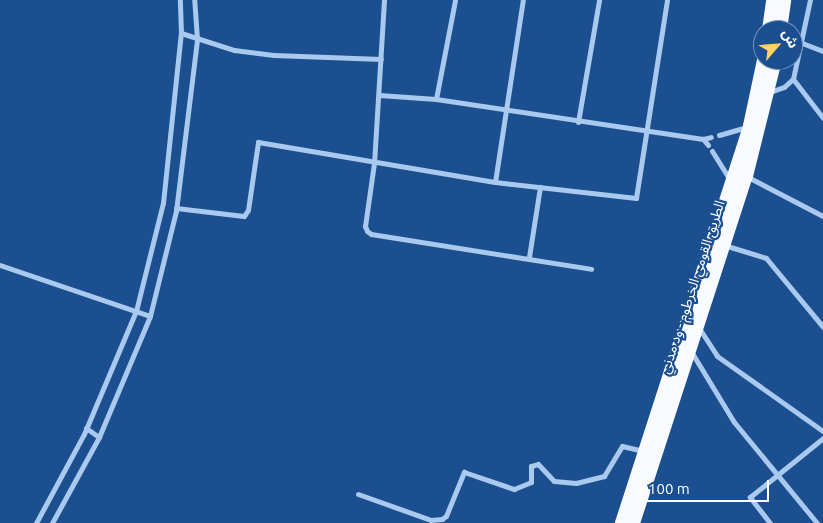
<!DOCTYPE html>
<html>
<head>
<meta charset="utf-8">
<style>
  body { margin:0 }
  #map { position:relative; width:823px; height:523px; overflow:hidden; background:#1b4f8f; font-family:Ubuntu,"Noto Sans Arabic",sans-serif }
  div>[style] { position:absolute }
  .minor>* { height:5px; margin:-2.5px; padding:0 2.5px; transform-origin:2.5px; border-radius:2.5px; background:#a9c9ee }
  .trunk>* { height:14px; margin:-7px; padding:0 7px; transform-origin:7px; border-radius:7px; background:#f8faff }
  span { translate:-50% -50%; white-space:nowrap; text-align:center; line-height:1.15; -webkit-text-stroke:4.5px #1b4f8f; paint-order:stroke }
  .street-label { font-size:14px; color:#fff }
  .north { position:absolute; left:753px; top:20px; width:50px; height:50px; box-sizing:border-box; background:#1b4f8f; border:1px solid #7695bc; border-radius:50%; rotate:63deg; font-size:14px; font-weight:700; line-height:20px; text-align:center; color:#fff }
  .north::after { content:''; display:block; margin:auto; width:18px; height:22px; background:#ffd166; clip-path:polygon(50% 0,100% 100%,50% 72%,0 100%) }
  .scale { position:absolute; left:640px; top:480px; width:129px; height:22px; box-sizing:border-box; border:2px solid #fff; border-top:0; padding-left:6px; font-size:15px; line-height:18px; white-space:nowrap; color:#fff; -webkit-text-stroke:4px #1b4f8f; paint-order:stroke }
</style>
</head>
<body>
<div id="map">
  <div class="minor">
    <i style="left:384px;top:0;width:163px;rotate:93.5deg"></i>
    <i style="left:374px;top:163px;width:64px;rotate:98.1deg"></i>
    <i style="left:365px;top:226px;width:5px;rotate:68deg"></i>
    <i style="left:367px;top:231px;width:5px;rotate:37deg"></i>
    <i style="left:371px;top:234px;width:223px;rotate:9deg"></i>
    <i style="left:181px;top:33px;width:56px;rotate:17.8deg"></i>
    <i style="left:234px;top:50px;width:40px;rotate:7.1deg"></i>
    <i style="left:274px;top:55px;width:107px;rotate:2.1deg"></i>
    <i style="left:802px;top:43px;width:22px;rotate:21deg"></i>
    <i style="left:793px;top:79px;width:49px;rotate:52.4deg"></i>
    <i style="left:770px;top:92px;width:15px;rotate:-20deg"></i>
    <i style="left:784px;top:87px;width:12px;rotate:-42deg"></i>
    <i style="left:793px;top:79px;width:81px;rotate:-77.9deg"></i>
    <i style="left:379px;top:95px;width:57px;rotate:4deg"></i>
    <i style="left:436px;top:99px;width:270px;rotate:8.5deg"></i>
    <i style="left:703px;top:139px;width:8px;rotate:-14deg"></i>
    <i style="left:436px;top:99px;width:101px;rotate:-79.1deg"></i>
    <i style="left:578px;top:122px;width:124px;rotate:-80.2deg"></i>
    <i style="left:719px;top:135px;width:29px;rotate:-16deg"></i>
    <i style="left:703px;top:139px;width:8px;rotate:50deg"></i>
    <i style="left:712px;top:151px;width:34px;rotate:58deg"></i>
    <i style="left:746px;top:176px;width:87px;rotate:27.5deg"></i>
    <i style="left:495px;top:182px;width:184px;rotate:-81.3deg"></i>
    <i style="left:176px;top:208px;width:68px;rotate:6.7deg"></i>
    <i style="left:244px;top:216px;width:7px;rotate:-56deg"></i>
    <i style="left:248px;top:210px;width:69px;rotate:-81.6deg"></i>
    <i style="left:258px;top:142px;width:240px;rotate:9.6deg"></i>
    <i style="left:495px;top:182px;width:142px;rotate:6.5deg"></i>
    <i style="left:636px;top:198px;width:200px;rotate:-81.1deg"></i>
    <i style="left:724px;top:245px;width:44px;rotate:17.2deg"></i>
    <i style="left:766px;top:258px;width:89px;rotate:50.4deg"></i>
    <i style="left:529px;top:257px;width:71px;rotate:-81.1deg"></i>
    <i style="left:0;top:265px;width:158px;rotate:18.8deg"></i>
    <i style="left:699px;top:328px;width:33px;rotate:57deg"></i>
    <i style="left:717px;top:356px;width:130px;rotate:35.3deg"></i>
    <i style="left:692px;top:353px;width:81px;rotate:58.7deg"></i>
    <i style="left:734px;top:422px;width:131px;rotate:50.6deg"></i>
    <i style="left:86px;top:428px;width:16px;rotate:35deg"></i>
    <i style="left:358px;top:494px;width:77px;rotate:19.6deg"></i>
    <i style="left:431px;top:520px;width:11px;rotate:-5deg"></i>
    <i style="left:442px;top:519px;width:5px;rotate:-37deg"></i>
    <i style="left:446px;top:516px;width:48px;rotate:-67.8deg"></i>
    <i style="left:464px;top:472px;width:53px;rotate:18.8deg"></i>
    <i style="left:514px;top:489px;width:18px;rotate:-22deg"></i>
    <i style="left:531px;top:482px;width:16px;rotate:-90deg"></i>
    <i style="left:531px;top:466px;width:7px;rotate:-16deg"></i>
    <i style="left:538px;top:464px;width:23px;rotate:47deg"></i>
    <i style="left:554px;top:481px;width:22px;rotate:5deg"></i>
    <i style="left:576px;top:483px;width:29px;rotate:-14deg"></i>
    <i style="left:604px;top:476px;width:35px;rotate:-59deg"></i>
    <i style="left:622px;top:446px;width:22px;rotate:13deg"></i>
    <i style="left:36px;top:523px;width:101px;rotate:-61.7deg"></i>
    <i style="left:84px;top:434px;width:134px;rotate:-67.1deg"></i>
    <i style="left:136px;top:311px;width:111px;rotate:-76deg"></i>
    <i style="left:163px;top:203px;width:171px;rotate:-84deg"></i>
    <i style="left:181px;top:33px;width:33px;rotate:-92deg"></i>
    <i style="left:52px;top:523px;width:98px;rotate:-61.3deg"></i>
    <i style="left:99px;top:437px;width:131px;rotate:-67.1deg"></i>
    <i style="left:150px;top:316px;width:108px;rotate:-76.1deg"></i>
    <i style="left:176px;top:211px;width:173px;rotate:-83deg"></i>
    <i style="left:197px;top:39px;width:39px;rotate:-94deg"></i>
    <i style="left:770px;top:523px;width:33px;rotate:-128deg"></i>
    <i style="left:750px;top:497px;width:94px;rotate:-38.9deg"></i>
  </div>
  <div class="trunk">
    <i style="left:769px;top:30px;width:30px;rotate:-82deg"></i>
    <i style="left:780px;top:30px;width:30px;rotate:-82deg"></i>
    <i style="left:622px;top:523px;width:417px;rotate:-72.1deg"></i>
    <i style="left:750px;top:126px;width:67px;rotate:-78deg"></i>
    <i style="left:633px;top:523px;width:365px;rotate:-72deg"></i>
    <i style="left:746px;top:176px;width:120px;rotate:-76deg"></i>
  </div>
  <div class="street-label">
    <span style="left:692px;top:287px;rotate:-72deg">الطريق القومي الخرطوم - ود مدني</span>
  </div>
  <div class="north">ش</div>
  <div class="scale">100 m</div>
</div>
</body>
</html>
